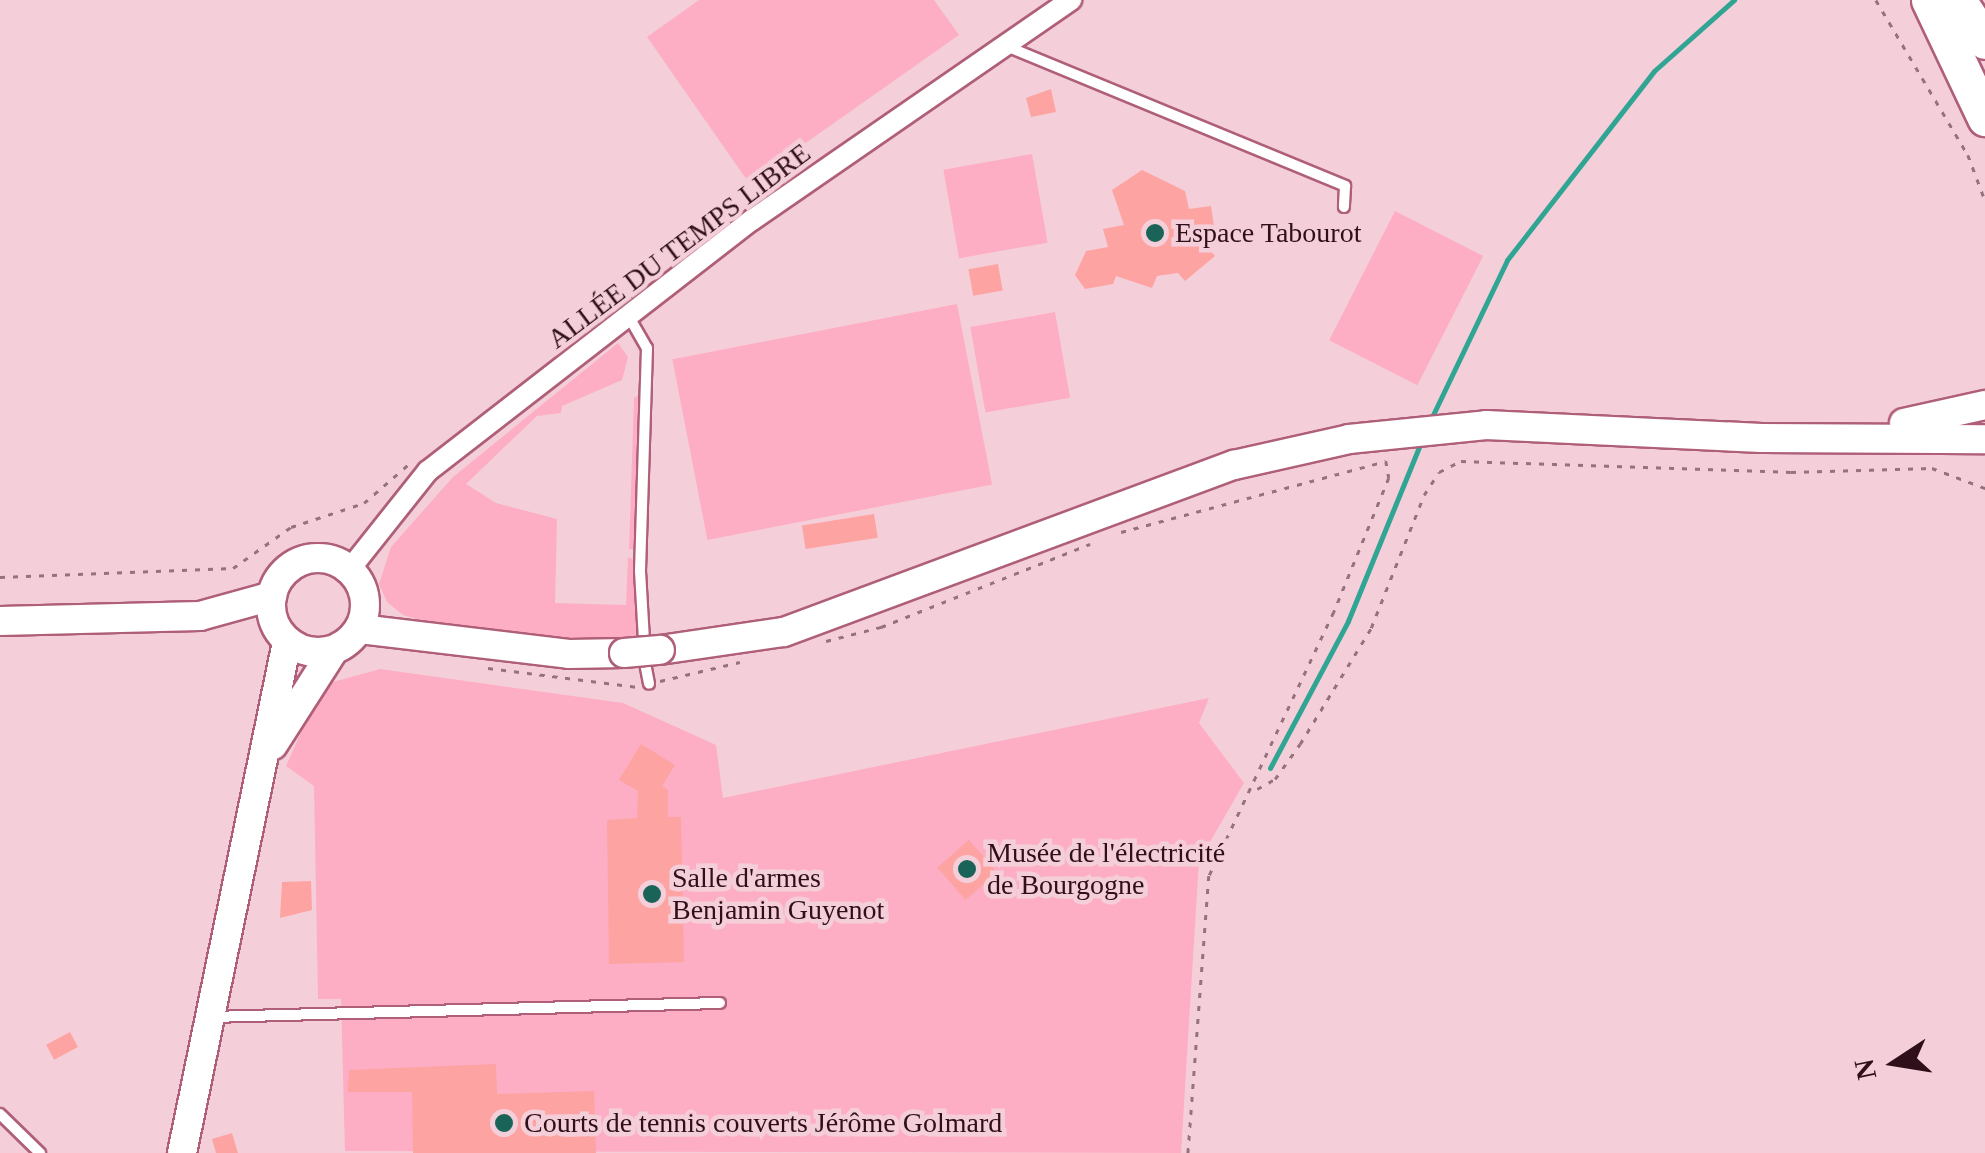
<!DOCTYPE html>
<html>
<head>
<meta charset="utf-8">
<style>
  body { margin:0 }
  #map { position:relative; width:1985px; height:1153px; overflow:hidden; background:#f4cfd9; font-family:"Times New Roman",serif }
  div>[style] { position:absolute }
  .green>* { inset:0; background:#fdaec4; transform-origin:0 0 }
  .stream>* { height:5px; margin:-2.5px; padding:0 2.5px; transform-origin:2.5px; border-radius:2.5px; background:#31a594 }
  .building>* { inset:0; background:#fda3a2; transform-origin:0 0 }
  .path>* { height:2.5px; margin-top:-1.25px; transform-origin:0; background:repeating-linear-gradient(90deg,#95737d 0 5px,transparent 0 13px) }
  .roads { filter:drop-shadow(2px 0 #af5f78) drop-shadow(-2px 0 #af5f78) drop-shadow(0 2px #af5f78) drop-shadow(0 -2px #af5f78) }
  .lane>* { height:10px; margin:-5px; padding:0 5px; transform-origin:5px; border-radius:5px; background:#fff }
  .street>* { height:20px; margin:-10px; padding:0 10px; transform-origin:10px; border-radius:10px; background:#fff }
  .secondary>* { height:28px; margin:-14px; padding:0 14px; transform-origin:14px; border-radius:14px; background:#fff }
  .secondary>.ring { margin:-14px; padding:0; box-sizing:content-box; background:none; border:28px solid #fff; border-radius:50% }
  .highway>* { height:35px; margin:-17.5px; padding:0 17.5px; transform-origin:17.5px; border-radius:17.5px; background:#fff }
  .bridges { filter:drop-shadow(2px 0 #af5f78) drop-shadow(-2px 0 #af5f78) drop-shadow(0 2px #af5f78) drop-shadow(0 -2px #af5f78) }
  .secondary-bridge>* { height:28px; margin:-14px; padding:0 14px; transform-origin:14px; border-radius:14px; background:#fff }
  .dots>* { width:28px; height:28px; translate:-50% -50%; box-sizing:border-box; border:5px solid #f4cfd9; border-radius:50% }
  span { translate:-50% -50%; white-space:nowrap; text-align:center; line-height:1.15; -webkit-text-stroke:9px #f4cfd9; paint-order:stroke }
  .poi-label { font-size:28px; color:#2f101a }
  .left { translate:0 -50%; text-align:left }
  .street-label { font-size:28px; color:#2f101a }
  .north { position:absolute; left:1845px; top:1013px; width:100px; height:100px; -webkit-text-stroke:8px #f4cfd9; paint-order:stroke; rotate:258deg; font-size:28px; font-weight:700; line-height:40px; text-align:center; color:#2f101a }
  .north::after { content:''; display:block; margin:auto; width:35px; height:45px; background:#2f101a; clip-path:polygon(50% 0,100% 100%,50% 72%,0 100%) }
</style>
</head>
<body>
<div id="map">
  <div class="green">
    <i style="clip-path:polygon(699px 0,934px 0,959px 35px,749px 183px,647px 37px)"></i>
    <i style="left:1032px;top:154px;width:90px;height:90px;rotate:80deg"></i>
    <i style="left:1395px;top:211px;width:99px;height:145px;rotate:27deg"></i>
    <i style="left:957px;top:304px;width:184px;height:290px;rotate:79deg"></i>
    <i style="left:1055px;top:312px;width:87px;height:86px;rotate:80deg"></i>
    <i style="clip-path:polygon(618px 343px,628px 357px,622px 380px,562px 406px,561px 413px,537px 416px,466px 484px,496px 503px,557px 519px,555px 603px,626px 605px,628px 557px,634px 560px,638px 640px,602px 644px,447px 628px,403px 615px,387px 602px,379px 584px,391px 547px,453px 477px)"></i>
    <i style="clip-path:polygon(644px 392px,642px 550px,629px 549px,634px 398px)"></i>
    <i style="clip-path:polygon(380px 669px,623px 703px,716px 745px,723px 798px,1209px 698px,1199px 723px,1244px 783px,1199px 861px,1181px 1153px,345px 1151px,341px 999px,318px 999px,314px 786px,286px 766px,322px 685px)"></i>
  </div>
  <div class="stream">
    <i style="left:1430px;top:421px;width:178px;rotate:-64.4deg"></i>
    <i style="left:1507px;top:260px;width:239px;rotate:-52.1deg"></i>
    <i style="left:1654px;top:71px;width:107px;rotate:-41.6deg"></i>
    <i style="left:1270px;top:768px;width:166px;rotate:-62deg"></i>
    <i style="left:1348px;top:621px;width:196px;rotate:-67.8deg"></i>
  </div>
  <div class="building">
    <i style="clip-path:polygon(1051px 89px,1056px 112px,1031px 117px,1026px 98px)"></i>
    <i style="clip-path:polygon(1142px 170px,1185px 191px,1189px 209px,1211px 206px,1214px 226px,1201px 238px,1215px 256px,1185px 281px,1178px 273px,1157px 276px,1152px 288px,1116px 276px,1113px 284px,1085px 289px,1075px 275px,1086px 251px,1108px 247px,1103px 229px,1124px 225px,1112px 190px)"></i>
    <i style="left:998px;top:264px;width:27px;height:30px;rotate:80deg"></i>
    <i style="left:874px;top:514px;width:24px;height:73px;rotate:81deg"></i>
    <i style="clip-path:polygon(641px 744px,675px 765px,662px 786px,668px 790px,668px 817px,681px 817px,684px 962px,609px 964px,607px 820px,637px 818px,638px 791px,619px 780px)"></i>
    <i style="left:969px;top:840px;width:43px;height:42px;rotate:49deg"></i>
    <i style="clip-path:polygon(311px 881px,312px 910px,280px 918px,282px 882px)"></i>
    <i style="left:70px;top:1032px;width:17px;height:27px;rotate:62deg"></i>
    <i style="clip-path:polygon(496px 1064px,497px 1094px,594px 1091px,596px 1153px,413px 1153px,412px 1092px,348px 1092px,349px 1070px)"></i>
    <i style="clip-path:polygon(232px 1133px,238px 1153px,216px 1153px,212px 1139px)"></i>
  </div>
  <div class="path">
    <i style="left:1876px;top:0;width:180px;rotate:59.3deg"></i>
    <i style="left:1968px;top:155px;width:48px;rotate:69.3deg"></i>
    <i style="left:1121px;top:532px;width:274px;rotate:-15deg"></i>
    <i style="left:1386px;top:461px;width:17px;rotate:80deg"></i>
    <i style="left:1389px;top:478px;width:145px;rotate:112.3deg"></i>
    <i style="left:1334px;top:612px;width:292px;rotate:115.3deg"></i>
    <i style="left:1209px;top:876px;width:278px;rotate:94.3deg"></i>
    <i style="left:0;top:577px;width:233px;rotate:-2.2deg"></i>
    <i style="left:233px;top:568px;width:71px;rotate:-35.3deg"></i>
    <i style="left:291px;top:527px;width:77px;rotate:-18.2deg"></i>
    <i style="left:364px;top:503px;width:61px;rotate:-41deg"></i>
    <i style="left:826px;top:641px;width:57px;rotate:-14.3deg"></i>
    <i style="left:881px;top:627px;width:225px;rotate:-21.7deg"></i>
    <i style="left:488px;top:668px;width:151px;rotate:7.2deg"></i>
    <i style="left:660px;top:681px;width:82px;rotate:-13.4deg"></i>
    <i style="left:1257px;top:789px;width:21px;rotate:-29deg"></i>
    <i style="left:1275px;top:779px;width:43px;rotate:-54.5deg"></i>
    <i style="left:1300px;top:744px;width:136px;rotate:-58.5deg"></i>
    <i style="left:1371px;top:628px;width:143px;rotate:-68.3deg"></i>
    <i style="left:1424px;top:495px;width:27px;rotate:-57deg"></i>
    <i style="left:1439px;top:472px;width:25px;rotate:-27deg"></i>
    <i style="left:1461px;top:461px;width:330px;rotate:1.9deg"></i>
    <i style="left:1791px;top:472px;width:141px;rotate:-1.6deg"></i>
    <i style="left:1932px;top:468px;width:57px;rotate:20.7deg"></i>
  </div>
  <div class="roads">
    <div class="lane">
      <i style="left:1006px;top:46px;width:367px;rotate:22.4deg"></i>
      <i style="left:1345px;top:186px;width:21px;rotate:93deg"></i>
      <i style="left:629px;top:317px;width:36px;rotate:60deg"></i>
      <i style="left:647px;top:348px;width:223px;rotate:91.8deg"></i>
      <i style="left:640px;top:571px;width:70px;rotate:86.7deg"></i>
      <i style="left:645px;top:663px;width:21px;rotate:79deg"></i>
      <i style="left:211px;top:1017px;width:509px;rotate:-1.58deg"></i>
      <i style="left:0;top:1114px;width:56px;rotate:44.3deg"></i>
    </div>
    <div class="street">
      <i style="left:350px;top:569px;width:125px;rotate:-51.5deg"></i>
      <i style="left:428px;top:471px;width:410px;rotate:-37.8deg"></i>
      <i style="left:752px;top:220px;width:388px;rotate:-34.6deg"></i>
    </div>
    <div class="secondary">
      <i style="left:1904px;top:423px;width:83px;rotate:-12.5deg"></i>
      <i class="ring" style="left:271px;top:558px;width:66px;height:66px"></i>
      <i style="left:0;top:621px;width:200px;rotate:-1.4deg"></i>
      <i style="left:200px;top:616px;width:75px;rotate:-15.5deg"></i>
      <i style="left:360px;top:629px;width:210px;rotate:6.8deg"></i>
      <i style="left:569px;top:654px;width:55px;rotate:-1deg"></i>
      <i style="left:660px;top:650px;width:125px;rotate:-8.3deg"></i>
      <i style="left:784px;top:632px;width:480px;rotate:-20.4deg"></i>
      <i style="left:1234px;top:465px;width:118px;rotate:-12.7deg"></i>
      <i style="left:1349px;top:439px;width:138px;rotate:-5.8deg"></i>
      <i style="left:1486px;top:425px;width:276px;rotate:2.7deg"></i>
      <i style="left:1762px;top:438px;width:223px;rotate:0.3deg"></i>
      <i style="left:273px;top:745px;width:112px;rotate:-57.4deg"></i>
      <i style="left:182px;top:1153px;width:522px;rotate:-78.39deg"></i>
    </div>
    <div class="highway">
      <i style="left:1929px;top:0;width:131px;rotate:64.6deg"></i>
      <i style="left:1958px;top:0;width:49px;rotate:56.6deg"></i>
    </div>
  </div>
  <div class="bridges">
    <div class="secondary-bridge">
      <i style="left:624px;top:653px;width:36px;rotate:-5deg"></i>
    </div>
  </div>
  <div class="dots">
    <i style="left:1155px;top:233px;background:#1a6358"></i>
    <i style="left:967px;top:869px;background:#1a6358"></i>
    <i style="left:652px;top:894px;background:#1a6358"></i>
    <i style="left:504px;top:1123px;background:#1a6358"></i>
  </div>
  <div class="poi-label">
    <span class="left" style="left:1175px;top:233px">Espace Tabourot</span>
    <span class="left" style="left:987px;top:869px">Musée de l'électricité<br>de Bourgogne</span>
    <span class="left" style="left:672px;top:894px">Salle d'armes<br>Benjamin Guyenot</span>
    <span class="left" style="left:524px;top:1123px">Courts de tennis couverts Jérôme Golmard</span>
  </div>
  <div class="street-label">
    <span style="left:679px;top:246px;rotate:-37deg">ALLÉE DU TEMPS LIBRE</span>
  </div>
  <div class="north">N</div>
</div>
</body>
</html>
